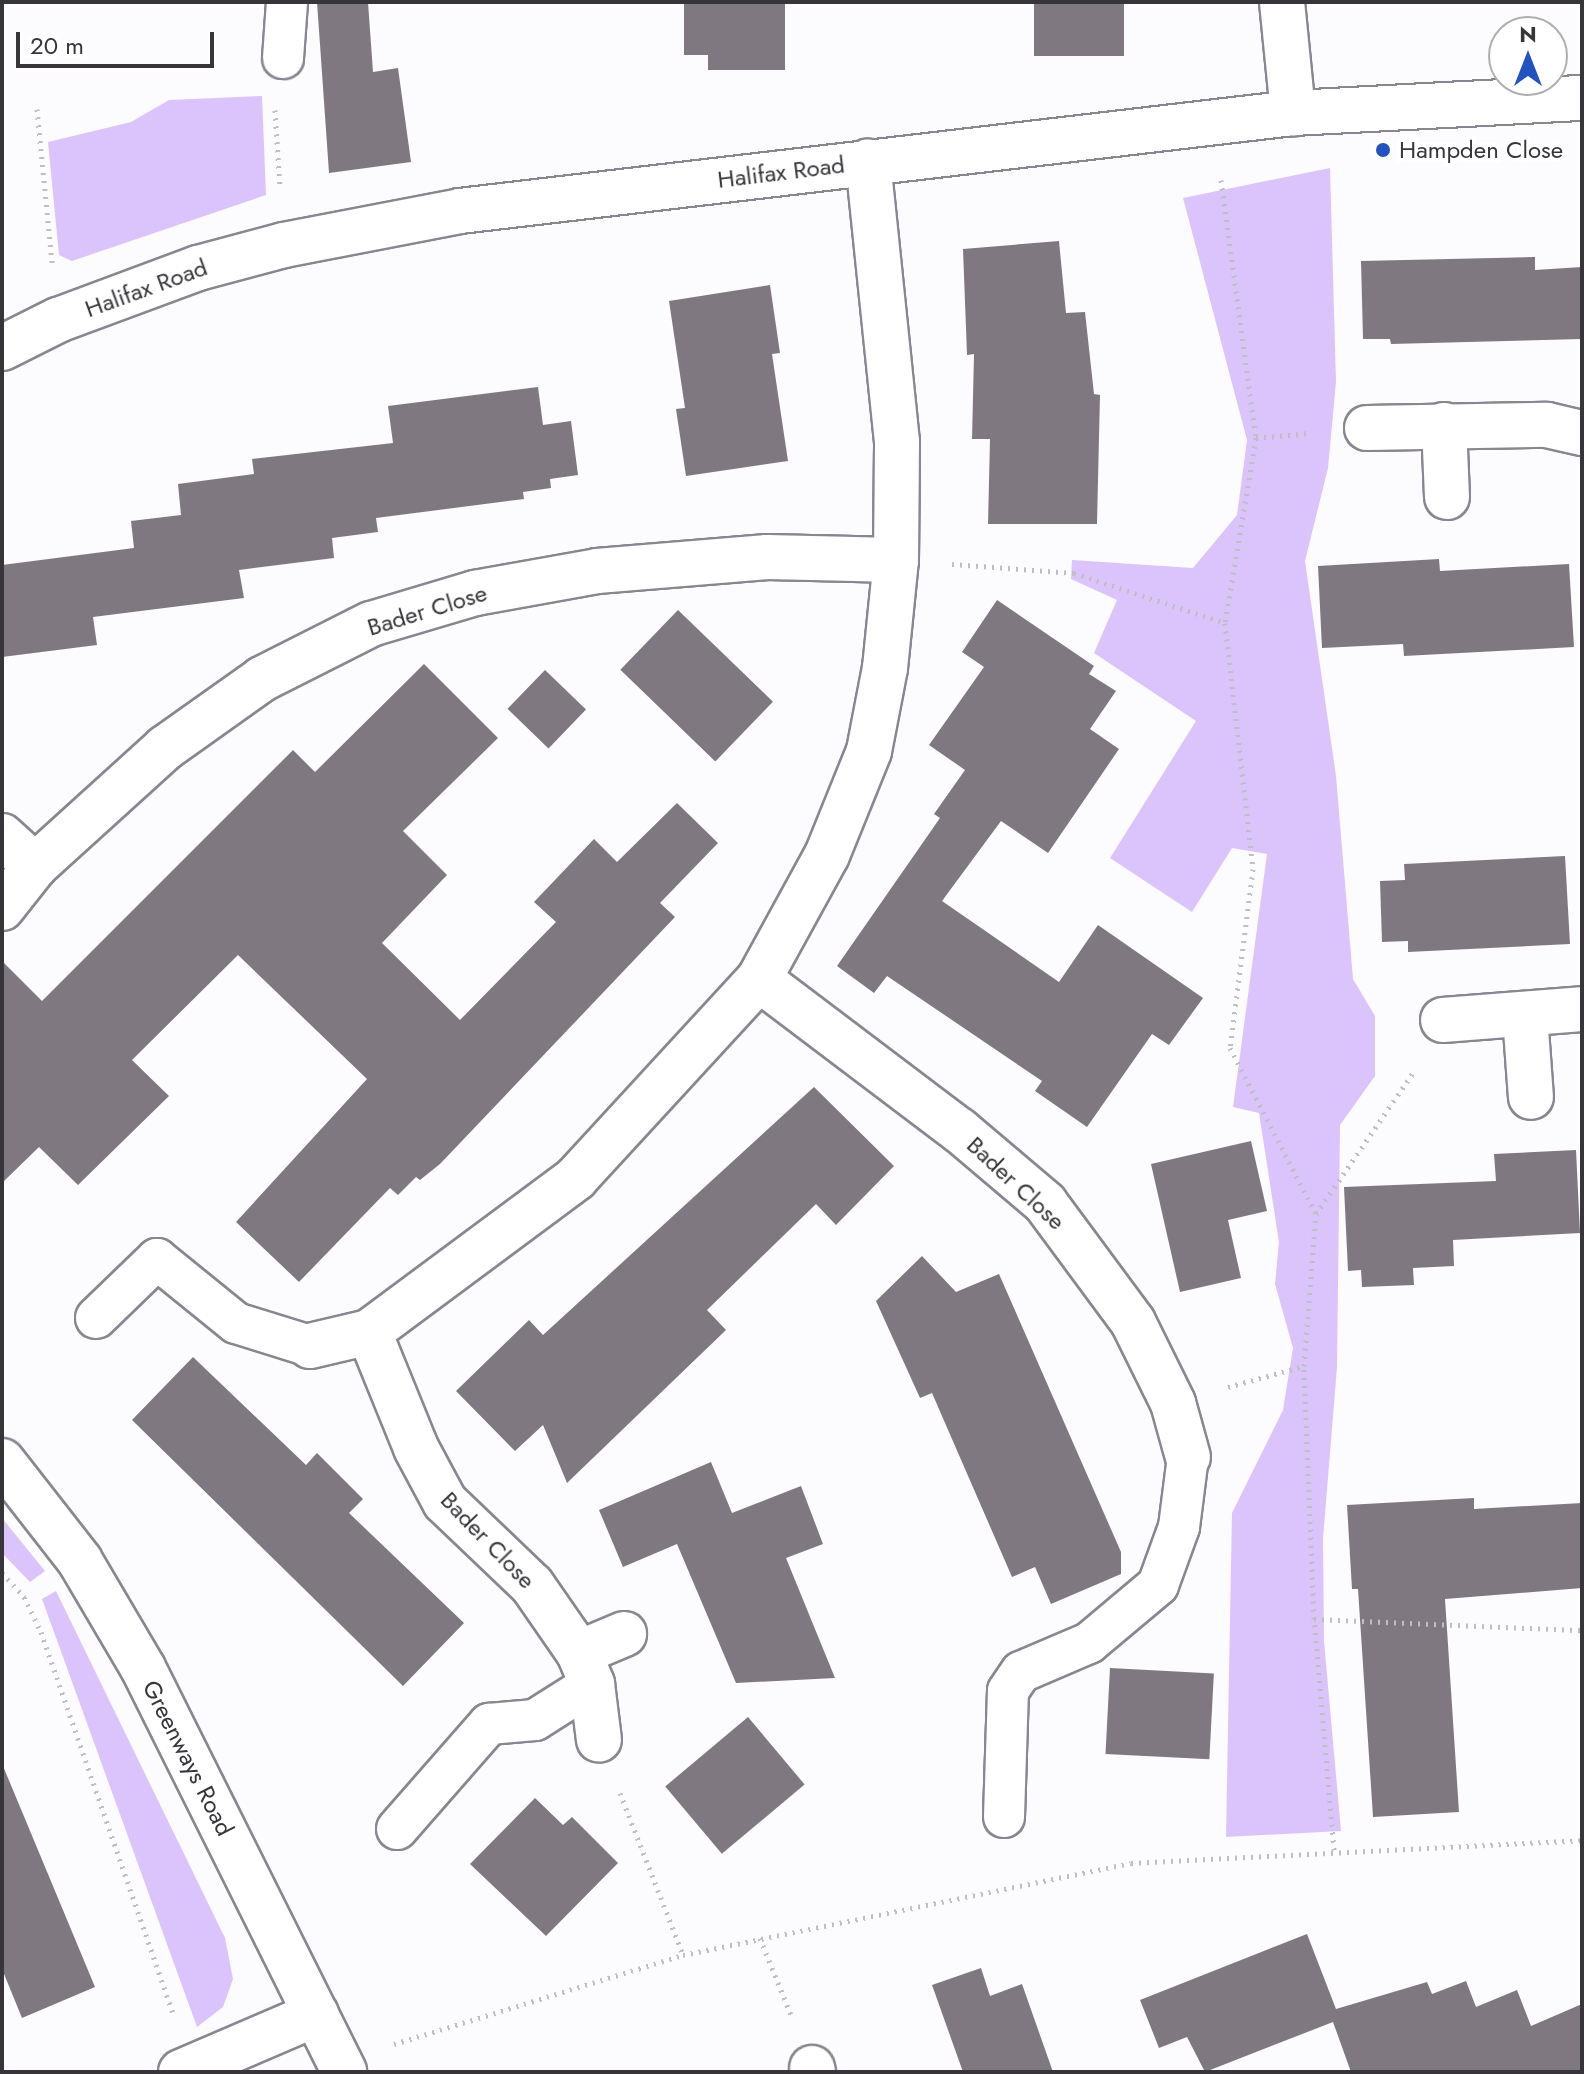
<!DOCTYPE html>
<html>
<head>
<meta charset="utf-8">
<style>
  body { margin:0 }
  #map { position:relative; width:1584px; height:2074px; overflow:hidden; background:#fcfbfd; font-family:Jost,sans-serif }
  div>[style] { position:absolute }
  .green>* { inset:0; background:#dbc4fc }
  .building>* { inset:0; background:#807881; transform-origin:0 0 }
  .path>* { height:5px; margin-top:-2.5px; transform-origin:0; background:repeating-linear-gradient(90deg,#bfbec1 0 2px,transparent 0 8px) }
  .roads { filter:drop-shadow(2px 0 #8a8691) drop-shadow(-2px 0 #8a8691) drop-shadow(0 2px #8a8691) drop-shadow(0 -2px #8a8691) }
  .service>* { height:40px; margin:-20px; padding:0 20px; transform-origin:20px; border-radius:20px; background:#fff }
  .minor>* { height:44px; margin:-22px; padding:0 22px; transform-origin:22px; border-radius:22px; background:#fff }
  .dots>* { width:22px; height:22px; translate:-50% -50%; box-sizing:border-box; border:4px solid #fff; border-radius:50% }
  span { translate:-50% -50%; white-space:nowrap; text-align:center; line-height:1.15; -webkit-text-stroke:8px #fff; paint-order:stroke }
  .poi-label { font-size:24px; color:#37353a }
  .left { translate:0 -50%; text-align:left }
  .street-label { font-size:24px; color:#37353a }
  .frame { position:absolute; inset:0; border:4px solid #37353a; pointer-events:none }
  .north { position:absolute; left:1488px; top:16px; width:80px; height:80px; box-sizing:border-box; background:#fff; border:2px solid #afaeb0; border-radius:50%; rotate:0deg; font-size:22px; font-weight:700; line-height:32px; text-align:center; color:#37353a }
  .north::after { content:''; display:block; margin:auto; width:28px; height:36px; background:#2152c0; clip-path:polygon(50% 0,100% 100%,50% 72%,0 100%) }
  .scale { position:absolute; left:16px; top:32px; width:198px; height:36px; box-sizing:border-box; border:4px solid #37353a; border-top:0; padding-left:10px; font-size:24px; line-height:28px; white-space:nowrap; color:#37353a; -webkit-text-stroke:6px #fff; paint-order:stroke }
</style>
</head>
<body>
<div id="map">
  <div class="green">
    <i style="clip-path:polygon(262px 96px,266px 195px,72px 261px,59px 255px,48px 142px,131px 122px,169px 100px)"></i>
    <i style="clip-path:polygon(1330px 168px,1336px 382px,1328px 468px,1305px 561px,1336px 776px,1353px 979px,1375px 1016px,1375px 1076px,1340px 1125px,1337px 1367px,1323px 1539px,1324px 1641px,1341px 1831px,1226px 1837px,1232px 1513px,1283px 1410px,1293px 1348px,1275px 1284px,1279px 1242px,1259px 1113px,1233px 1107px,1267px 854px,1232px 848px,1192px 912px,1110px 858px,1196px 721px,1094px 653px,1117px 600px,1071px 579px,1072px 560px,1193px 568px,1237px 515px,1247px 440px,1183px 198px)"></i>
    <i style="clip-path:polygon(2px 1518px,45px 1571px,30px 1582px,2px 1553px)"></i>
    <i style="clip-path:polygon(56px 1591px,225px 1938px,233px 1979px,223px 2007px,197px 2027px,42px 1599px)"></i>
  </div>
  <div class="building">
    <i style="clip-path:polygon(317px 2px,368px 2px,373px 72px,398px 68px,411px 162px,329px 173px)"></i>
    <i style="clip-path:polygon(684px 2px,785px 2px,785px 70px,708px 70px,708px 55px,684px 55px)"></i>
    <i style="left:1034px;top:2px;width:90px;height:54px"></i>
    <i style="clip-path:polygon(1059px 241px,1066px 313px,1085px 312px,1094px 394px,1100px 395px,1097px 524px,988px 524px,990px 439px,972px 439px,974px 354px,967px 355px,963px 249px)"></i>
    <i style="clip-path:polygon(1535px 257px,1535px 270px,1582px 267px,1582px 339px,1391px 344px,1390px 339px,1363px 339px,1361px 261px)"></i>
    <i style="clip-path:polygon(770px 285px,780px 353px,772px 354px,788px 461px,686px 476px,676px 409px,685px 408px,669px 301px)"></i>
    <i style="clip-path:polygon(538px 387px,543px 425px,571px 421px,578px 475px,550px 479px,551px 488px,523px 492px,524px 499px,376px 518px,378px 532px,332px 538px,334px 558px,239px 570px,244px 598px,93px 617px,97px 645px,2px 657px,2px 565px,134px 548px,131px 521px,181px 515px,178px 484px,254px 474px,252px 459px,393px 443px,388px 406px)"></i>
    <i style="clip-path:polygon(1439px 559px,1440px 571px,1569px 564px,1574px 647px,1404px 656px,1403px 644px,1322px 648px,1318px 566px)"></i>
    <i style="clip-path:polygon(997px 600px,1094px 666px,1089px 674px,1116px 691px,1090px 729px,1119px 749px,1048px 853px,1001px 821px,942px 901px,1059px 982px,1098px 925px,1203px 998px,1169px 1045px,1152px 1034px,1087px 1127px,1035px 1091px,1042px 1081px,887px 976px,874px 993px,837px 966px,940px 818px,934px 814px,965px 770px,929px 745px,984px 667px,962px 652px)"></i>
    <i style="left:678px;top:610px;width:132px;height:83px;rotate:44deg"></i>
    <i style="clip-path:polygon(424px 664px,498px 738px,403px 831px,447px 875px,382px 943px,460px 1020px,556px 922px,534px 902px,594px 839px,617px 862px,677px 803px,718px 843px,660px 903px,675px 917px,440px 1164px,420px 1180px,416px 1177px,398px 1195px,390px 1188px,299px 1282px,236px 1222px,367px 1079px,238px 955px,132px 1060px,169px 1096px,78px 1185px,39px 1147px,2px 1183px,2px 961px,42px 1001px,293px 750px,315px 772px)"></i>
    <i style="left:545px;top:670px;width:57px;height:54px;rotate:44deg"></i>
    <i style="clip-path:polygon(1565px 856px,1570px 944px,1408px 952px,1408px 941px,1382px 942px,1380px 881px,1405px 880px,1404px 864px)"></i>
    <i style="clip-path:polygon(814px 1087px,894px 1166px,836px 1225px,816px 1204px,707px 1310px,726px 1330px,567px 1483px,543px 1425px,515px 1451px,456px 1391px,529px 1320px,543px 1335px)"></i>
    <i style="clip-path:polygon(1251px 1141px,1267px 1211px,1228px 1220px,1241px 1278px,1180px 1292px,1151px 1164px)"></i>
    <i style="clip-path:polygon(1576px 1150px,1580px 1233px,1453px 1240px,1454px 1266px,1413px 1268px,1414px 1285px,1362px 1287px,1361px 1270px,1348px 1271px,1344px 1187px,1496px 1181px,1494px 1154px)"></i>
    <i style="clip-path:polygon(922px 1256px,956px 1292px,999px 1274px,1121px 1552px,1121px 1574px,1051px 1604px,1035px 1567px,1012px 1577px,932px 1393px,920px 1398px,876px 1301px)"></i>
    <i style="clip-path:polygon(193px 1357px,306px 1465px,317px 1453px,363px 1499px,349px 1513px,464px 1623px,403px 1686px,132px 1420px)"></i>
    <i style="clip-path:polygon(711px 1462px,732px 1513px,801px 1486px,823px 1544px,786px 1558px,835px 1678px,736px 1683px,677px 1544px,623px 1567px,599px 1510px)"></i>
    <i style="clip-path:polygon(1474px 1498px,1474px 1509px,1582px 1503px,1582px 1588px,1445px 1599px,1459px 1812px,1373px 1817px,1358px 1589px,1352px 1589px,1347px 1505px)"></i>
    <i style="left:1110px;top:1668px;width:104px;height:86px;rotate:3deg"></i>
    <i style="left:748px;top:1717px;width:88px;height:108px;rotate:50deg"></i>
    <i style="clip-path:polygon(3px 1766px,95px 1987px,22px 2018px,2px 1969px)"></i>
    <i style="clip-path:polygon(535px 1798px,563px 1825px,572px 1817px,618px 1863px,546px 1936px,470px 1864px)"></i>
    <i style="clip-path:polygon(1307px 1934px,1336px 2009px,1427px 1982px,1432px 1994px,1466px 1981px,1476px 2007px,1517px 1990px,1531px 2026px,1582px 2004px,1582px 2072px,1351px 2072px,1333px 2022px,1205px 2072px,1187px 2037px,1159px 2048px,1140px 2000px)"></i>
    <i style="clip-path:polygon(981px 1968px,990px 1996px,1022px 1984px,1053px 2072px,963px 2072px,932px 1985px)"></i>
  </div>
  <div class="path">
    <i style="left:37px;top:109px;width:155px;rotate:84.4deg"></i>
    <i style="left:275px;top:110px;width:78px;rotate:86.3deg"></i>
    <i style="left:1221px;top:180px;width:260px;rotate:82.3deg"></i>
    <i style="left:1256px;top:438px;width:188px;rotate:99.5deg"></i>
    <i style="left:1225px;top:623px;width:248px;rotate:83.5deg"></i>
    <i style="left:1253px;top:869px;width:180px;rotate:97.3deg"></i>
    <i style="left:1230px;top:1048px;width:187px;rotate:62.6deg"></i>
    <i style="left:1256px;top:438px;width:54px;rotate:-5.3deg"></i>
    <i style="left:952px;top:564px;width:122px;rotate:4.2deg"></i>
    <i style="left:1074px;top:573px;width:159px;rotate:18.3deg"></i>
    <i style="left:1228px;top:1387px;width:79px;rotate:-15.4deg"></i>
    <i style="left:2px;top:1573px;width:33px;rotate:47deg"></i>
    <i style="left:24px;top:1597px;width:39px;rotate:64deg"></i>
    <i style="left:41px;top:1632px;width:403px;rotate:70.9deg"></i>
    <i style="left:1314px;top:1619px;width:268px;rotate:2.4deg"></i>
    <i style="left:620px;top:1793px;width:174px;rotate:68.7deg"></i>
    <i style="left:1334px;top:1850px;width:232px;rotate:-94.9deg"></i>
    <i style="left:1314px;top:1619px;width:253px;rotate:-92.3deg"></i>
    <i style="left:1304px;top:1366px;width:152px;rotate:-85.5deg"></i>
    <i style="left:1316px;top:1214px;width:175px;rotate:-55.5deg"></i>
    <i style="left:760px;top:1938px;width:83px;rotate:68.1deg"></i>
    <i style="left:394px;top:2044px;width:302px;rotate:-17.1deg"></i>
    <i style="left:683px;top:1955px;width:457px;rotate:-11.6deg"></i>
    <i style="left:1131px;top:1863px;width:452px;rotate:-2.9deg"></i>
  </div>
  <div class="roads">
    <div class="service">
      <i style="left:283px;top:58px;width:56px;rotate:-85.9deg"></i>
      <i style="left:96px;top:1318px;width:85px;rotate:-44deg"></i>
      <i style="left:157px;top:1259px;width:102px;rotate:39deg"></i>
      <i style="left:236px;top:1323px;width:77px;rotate:17.3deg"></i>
      <i style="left:1004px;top:1817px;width:126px;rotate:-88.2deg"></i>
      <i style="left:1008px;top:1691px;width:23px;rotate:-56deg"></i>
      <i style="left:1021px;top:1672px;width:74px;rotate:-23.1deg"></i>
      <i style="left:1089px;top:1643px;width:90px;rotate:-40deg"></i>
      <i style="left:1158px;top:1585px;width:62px;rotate:-70.1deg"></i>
      <i style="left:1179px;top:1527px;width:71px;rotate:-82.7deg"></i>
      <i style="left:397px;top:1829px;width:140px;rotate:-48.8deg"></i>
      <i style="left:489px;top:1724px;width:46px;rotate:-5deg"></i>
      <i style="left:535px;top:1720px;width:67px;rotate:-32.3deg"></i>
    </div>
    <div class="minor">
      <i style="left:1282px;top:2px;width:112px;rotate:84.3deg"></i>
      <i style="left:2px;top:348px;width:63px;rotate:-26.6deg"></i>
      <i style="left:58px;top:320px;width:149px;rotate:-20.4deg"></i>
      <i style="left:198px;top:268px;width:89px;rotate:-15deg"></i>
      <i style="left:284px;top:245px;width:179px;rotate:-10.9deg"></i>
      <i style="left:460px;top:211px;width:839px;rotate:-6.71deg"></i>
      <i style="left:1293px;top:113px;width:289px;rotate:-3deg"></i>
      <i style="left:1444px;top:425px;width:72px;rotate:87.6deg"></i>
      <i style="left:1367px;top:428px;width:180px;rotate:-1deg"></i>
      <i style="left:1547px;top:425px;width:36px;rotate:13deg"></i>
      <i style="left:2px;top:836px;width:45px;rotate:42.3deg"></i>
      <i style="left:2px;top:908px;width:53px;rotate:-51.8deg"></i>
      <i style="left:35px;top:866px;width:176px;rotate:-42.2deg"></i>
      <i style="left:165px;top:748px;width:119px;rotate:-35.4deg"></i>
      <i style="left:262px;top:679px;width:122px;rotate:-26.8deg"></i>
      <i style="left:371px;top:624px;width:109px;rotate:-16.6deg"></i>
      <i style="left:475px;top:593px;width:124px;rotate:-10.2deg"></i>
      <i style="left:597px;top:571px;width:171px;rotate:-4.7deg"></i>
      <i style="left:767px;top:557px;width:129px;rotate:1.3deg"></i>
      <i style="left:759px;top:979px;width:251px;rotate:37.1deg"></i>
      <i style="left:959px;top:1130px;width:113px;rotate:40.3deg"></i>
      <i style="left:1045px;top:1203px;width:148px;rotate:53.5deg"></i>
      <i style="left:1133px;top:1322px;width:90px;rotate:63.7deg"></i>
      <i style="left:1173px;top:1403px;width:56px;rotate:74.5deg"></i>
      <i style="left:1525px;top:1016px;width:81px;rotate:85.8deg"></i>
      <i style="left:1443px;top:1020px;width:139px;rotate:-4.5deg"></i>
      <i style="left:369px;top:1332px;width:125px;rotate:67.9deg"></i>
      <i style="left:416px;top:1448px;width:61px;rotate:61.8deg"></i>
      <i style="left:445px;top:1502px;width:120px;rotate:43.7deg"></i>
      <i style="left:532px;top:1585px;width:83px;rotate:55.3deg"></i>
      <i style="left:579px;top:1653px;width:34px;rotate:67deg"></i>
      <i style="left:592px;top:1684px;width:56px;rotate:82.9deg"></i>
      <i style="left:310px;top:1346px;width:61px;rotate:-13.3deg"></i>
      <i style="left:369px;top:1332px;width:258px;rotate:-36.6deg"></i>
      <i style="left:576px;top:1178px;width:270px;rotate:-47.4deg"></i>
      <i style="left:759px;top:979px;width:141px;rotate:-61.3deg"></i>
      <i style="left:827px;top:855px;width:112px;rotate:-68deg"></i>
      <i style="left:869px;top:751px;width:85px;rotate:-79.1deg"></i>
      <i style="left:885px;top:668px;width:109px;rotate:-84.2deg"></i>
      <i style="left:896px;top:560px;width:118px;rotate:-89.5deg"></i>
      <i style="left:897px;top:442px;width:282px;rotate:-95.9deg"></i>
      <i style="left:2px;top:1461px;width:127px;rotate:52deg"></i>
      <i style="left:80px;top:1561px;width:124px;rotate:59.5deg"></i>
      <i style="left:143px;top:1668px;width:451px;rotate:63.5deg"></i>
      <i style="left:579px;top:1653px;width:49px;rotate:-22.9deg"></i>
      <i style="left:812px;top:2068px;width:4px;rotate:76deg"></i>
      <i style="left:181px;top:2072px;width:147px;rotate:-23.2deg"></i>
    </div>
  </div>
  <div class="dots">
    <i style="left:1383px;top:150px;background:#2152c0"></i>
  </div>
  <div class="poi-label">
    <span class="left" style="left:1399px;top:150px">Hampden Close</span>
  </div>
  <div class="street-label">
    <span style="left:781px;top:172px;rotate:-7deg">Halifax Road</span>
    <span style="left:146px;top:288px;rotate:-20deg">Halifax Road</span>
    <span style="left:427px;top:610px;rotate:-17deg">Bader Close</span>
    <span style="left:1016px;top:1183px;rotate:43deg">Bader Close</span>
    <span style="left:488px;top:1540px;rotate:46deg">Bader Close</span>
    <span style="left:188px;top:1758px;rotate:63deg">Greenways Road</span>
  </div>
  <div class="frame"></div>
  <div class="north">N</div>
  <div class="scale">20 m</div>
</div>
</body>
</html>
